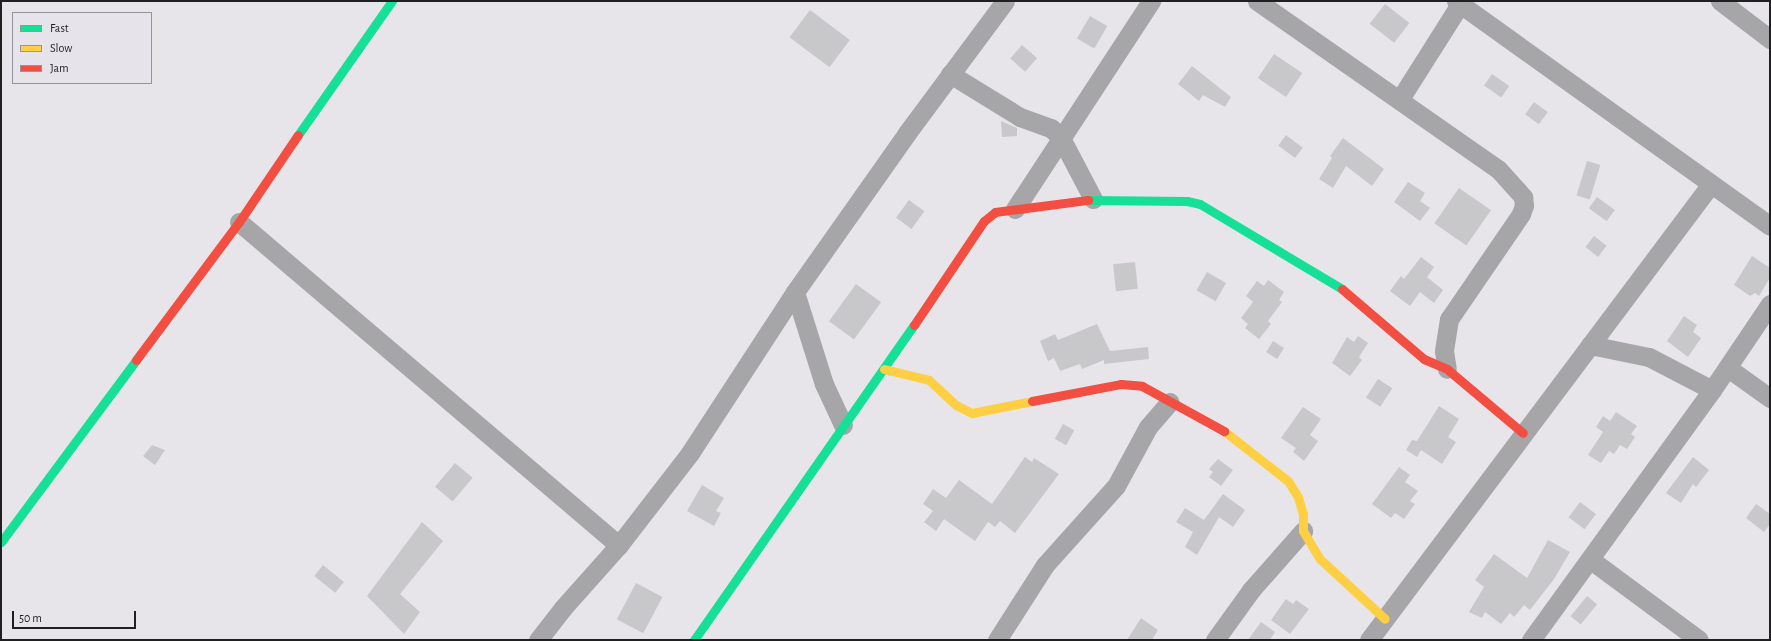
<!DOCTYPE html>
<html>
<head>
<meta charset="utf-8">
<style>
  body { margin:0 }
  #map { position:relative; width:1771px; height:641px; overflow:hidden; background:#e7e5e9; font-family:"Alegreya Sans",sans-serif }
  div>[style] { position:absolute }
  .building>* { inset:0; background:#c8c8cb; transform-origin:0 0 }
  .street>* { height:19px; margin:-9.5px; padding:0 9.5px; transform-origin:9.5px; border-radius:9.5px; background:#a6a6a8 }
  .fast>* { height:9px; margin:-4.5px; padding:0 4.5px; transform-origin:4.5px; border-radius:4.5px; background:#16e098 }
  .slow>* { height:9px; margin:-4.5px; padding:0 4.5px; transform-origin:4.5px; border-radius:4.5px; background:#ffcf43 }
  .jam>* { height:9px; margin:-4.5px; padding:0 4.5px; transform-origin:4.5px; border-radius:4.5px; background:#f24e42 }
  span { translate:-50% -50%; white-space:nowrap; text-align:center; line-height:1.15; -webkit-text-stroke:3.5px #e6e3eb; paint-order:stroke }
  .frame { position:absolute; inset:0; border:2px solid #201f22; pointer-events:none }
  .legend { position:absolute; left:12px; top:12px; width:140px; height:72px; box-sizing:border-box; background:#e6e3eb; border:1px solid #97959b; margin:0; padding:5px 7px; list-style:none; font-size:12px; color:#201f22 }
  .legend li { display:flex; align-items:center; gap:8px; height:20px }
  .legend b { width:20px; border:1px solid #97959b }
  .scale { position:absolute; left:12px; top:611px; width:124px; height:18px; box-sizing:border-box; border:2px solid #201f22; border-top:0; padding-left:5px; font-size:12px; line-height:14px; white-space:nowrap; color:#201f22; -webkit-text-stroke:3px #e6e3eb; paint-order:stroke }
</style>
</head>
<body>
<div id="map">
  <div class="building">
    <i style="left:1385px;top:4px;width:31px;height:25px;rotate:38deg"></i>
    <i style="left:810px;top:10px;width:50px;height:34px;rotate:37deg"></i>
    <i style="left:1090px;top:16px;width:20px;height:26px;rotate:30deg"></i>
    <i style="left:1022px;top:45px;width:20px;height:18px;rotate:41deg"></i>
    <i style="left:1274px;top:54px;width:34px;height:29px;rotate:34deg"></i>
    <i style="clip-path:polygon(1192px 66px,1231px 97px,1225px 107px,1203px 95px,1199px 101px,1178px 84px)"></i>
    <i style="left:1492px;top:74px;width:21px;height:14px;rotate:35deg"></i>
    <i style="left:1534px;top:102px;width:17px;height:15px;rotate:36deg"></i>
    <i style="clip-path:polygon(1001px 121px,1017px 128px,1017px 136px,1002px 137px)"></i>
    <i style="left:1286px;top:135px;width:21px;height:13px;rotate:37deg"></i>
    <i style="clip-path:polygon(1343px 138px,1384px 169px,1372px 186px,1346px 166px,1333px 188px,1319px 179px,1332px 158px,1330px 156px)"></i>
    <i style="left:1587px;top:161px;width:14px;height:36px;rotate:17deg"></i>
    <i style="clip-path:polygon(1408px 182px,1425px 193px,1420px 201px,1430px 208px,1420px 221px,1394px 202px)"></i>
    <i style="left:1459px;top:188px;width:39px;height:43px;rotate:35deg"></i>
    <i style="left:1597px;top:197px;width:22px;height:14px;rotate:36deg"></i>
    <i style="left:909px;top:200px;width:19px;height:22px;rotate:36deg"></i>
    <i style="left:1594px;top:236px;width:16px;height:14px;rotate:38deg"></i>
    <i style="clip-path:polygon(1752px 256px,1770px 268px,1770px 278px,1759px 296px,1755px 293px,1750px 296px,1734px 285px)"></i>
    <i style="clip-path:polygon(1421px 257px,1434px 267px,1427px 277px,1443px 290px,1434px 303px,1420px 292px,1410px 306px,1390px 291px,1401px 276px,1404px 279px)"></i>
    <i style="left:1135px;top:262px;width:27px;height:22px;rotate:84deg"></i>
    <i style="left:1207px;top:272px;width:22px;height:21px;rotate:30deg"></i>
    <i style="clip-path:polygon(1268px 280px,1284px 292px,1279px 300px,1282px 302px,1268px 321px,1271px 324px,1259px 339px,1245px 328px,1248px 324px,1241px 318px,1253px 302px,1246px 296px,1257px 281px,1264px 286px)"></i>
    <i style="left:856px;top:284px;width:31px;height:46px;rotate:36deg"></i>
    <i style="clip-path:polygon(1684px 316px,1697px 325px,1693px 332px,1701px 338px,1688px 357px,1667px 341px)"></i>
    <i style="clip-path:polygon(1097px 324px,1110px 351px,1148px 347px,1149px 359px,1104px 364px,1104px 360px,1082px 369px,1080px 364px,1060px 371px,1054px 358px,1048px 361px,1040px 341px,1055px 334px,1058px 340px)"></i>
    <i style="clip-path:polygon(1358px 336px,1368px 343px,1359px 357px,1362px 360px,1350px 376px,1332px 363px,1347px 337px,1354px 342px)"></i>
    <i style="left:1273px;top:341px;width:13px;height:13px;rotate:32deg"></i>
    <i style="left:1378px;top:379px;width:17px;height:22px;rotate:33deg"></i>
    <i style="clip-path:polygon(1439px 406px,1459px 419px,1448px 437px,1456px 442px,1442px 464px,1421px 450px,1417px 457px,1406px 450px,1412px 440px,1417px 441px)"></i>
    <i style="clip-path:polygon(1303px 407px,1321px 419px,1310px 435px,1318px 441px,1304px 461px,1293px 452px,1296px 448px,1281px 438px)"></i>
    <i style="clip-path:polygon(1616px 412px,1637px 426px,1631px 434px,1635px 437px,1627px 449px,1620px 445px,1614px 454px,1609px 451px,1601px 463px,1588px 455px,1603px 432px,1596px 427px,1603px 416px,1610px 421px)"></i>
    <i style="left:1063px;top:424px;width:13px;height:17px;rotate:29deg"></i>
    <i style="clip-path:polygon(152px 445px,165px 450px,155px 465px,143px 456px)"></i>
    <i style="clip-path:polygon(1025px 457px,1032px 462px,1034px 458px,1059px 474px,1015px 533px,1000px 521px,995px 527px,988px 522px,975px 541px,944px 519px,936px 531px,924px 522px,933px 511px,923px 504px,933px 489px,946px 498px,959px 480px,992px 504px)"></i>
    <i style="clip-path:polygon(1693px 457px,1709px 470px,1696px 487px,1693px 484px,1681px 503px,1666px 493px)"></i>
    <i style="clip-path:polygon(1218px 459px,1233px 470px,1221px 486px,1209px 477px,1213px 472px,1209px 469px)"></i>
    <i style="left:455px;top:463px;width:23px;height:31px;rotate:40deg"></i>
    <i style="clip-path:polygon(1399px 467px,1410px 475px,1405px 482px,1418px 491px,1410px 501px,1415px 504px,1404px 519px,1395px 513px,1391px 518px,1372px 504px)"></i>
    <i style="clip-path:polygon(702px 485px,724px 498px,716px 511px,721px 513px,714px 526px,687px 511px)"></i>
    <i style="clip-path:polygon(1223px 494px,1245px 510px,1233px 527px,1219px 517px,1197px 555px,1185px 547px,1193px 532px,1176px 522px,1185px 508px,1204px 520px)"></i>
    <i style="left:1580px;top:502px;width:20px;height:19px;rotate:37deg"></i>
    <i style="clip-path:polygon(1756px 504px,1770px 514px,1770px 524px,1764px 532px,1746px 518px)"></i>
    <i style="clip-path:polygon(422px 522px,443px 541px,400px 594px,420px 612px,404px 634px,367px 596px)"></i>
    <i style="clip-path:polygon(1548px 540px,1570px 552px,1554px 579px,1530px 610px,1524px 605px,1514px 617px,1510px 613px,1501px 624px,1485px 612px,1482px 618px,1469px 612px,1484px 587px,1475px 580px,1494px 554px,1527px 578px)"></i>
    <i style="left:323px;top:565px;width:27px;height:14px;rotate:39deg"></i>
    <i style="left:636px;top:583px;width:30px;height:41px;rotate:28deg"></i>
    <i style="left:1587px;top:596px;width:13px;height:26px;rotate:39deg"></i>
    <i style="clip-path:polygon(1286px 599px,1293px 604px,1296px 600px,1309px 609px,1290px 634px,1271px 620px)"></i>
    <i style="clip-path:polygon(1141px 618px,1158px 630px,1152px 640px,1127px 640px)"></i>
    <i style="clip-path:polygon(1261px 622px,1275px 632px,1270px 640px,1248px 640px)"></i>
  </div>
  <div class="street">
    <i style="left:1257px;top:1px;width:294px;rotate:34.9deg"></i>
    <i style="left:1498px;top:169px;width:38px;rotate:48deg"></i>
    <i style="left:1523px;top:197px;width:8px;rotate:83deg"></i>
    <i style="left:1524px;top:205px;width:9px;rotate:108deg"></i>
    <i style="left:1521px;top:214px;width:127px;rotate:124.4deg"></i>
    <i style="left:1449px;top:319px;width:32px;rotate:99deg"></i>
    <i style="left:1444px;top:351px;width:18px;rotate:81deg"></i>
    <i style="left:1456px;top:1px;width:386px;rotate:35.6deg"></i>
    <i style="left:1720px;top:1px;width:63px;rotate:37.2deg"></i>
    <i style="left:950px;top:74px;width:82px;rotate:31.6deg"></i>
    <i style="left:1020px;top:117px;width:33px;rotate:20deg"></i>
    <i style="left:1051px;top:128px;width:14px;rotate:45deg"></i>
    <i style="left:1061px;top:138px;width:69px;rotate:62.3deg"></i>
    <i style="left:1400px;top:99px;width:112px;rotate:-57.7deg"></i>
    <i style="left:1015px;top:209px;width:249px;rotate:-56.8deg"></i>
    <i style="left:239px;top:222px;width:499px;rotate:40.4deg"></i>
    <i style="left:795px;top:292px;width:96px;rotate:72.5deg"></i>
    <i style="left:824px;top:384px;width:45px;rotate:65.1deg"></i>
    <i style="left:1590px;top:345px;width:60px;rotate:11.5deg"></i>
    <i style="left:1649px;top:357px;width:71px;rotate:27.6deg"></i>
    <i style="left:1728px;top:368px;width:52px;rotate:35.5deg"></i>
    <i style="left:1591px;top:560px;width:134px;rotate:36.5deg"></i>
    <i style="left:538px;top:640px;width:39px;rotate:-52deg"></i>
    <i style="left:562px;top:609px;width:86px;rotate:-48.3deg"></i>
    <i style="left:619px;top:545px;width:116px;rotate:-52.3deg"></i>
    <i style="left:690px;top:453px;width:192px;rotate:-56.9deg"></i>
    <i style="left:795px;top:292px;width:194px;rotate:-54.8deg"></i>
    <i style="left:907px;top:133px;width:164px;rotate:-53.4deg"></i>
    <i style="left:997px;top:640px;width:89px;rotate:-57.4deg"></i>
    <i style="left:1045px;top:565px;width:106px;rotate:-48.1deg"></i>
    <i style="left:1116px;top:486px;width:67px;rotate:-61.5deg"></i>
    <i style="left:1148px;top:427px;width:33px;rotate:-49deg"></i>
    <i style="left:1215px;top:640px;width:62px;rotate:-54.2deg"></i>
    <i style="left:1251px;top:590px;width:79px;rotate:-48.6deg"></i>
    <i style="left:1369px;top:640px;width:570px;rotate:-53.13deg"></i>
    <i style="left:1531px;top:640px;width:309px;rotate:-54.1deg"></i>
    <i style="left:1712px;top:390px;width:104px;rotate:-56deg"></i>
  </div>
  <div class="fast">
    <i style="left:298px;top:135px;width:164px;rotate:-55deg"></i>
    <i style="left:1088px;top:200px;width:99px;rotate:0.6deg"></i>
    <i style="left:1187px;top:201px;width:13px;rotate:13deg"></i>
    <i style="left:1200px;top:204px;width:165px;rotate:30.9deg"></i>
    <i style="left:1px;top:542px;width:227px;rotate:-53.4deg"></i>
    <i style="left:694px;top:640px;width:384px;rotate:-55.1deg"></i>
  </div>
  <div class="slow">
    <i style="left:884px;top:369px;width:46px;rotate:13.7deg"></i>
    <i style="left:929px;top:380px;width:37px;rotate:43deg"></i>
    <i style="left:956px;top:405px;width:18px;rotate:27deg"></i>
    <i style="left:972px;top:413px;width:61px;rotate:-11.3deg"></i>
    <i style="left:1224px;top:431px;width:81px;rotate:38deg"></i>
    <i style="left:1288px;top:481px;width:19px;rotate:58deg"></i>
    <i style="left:1298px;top:497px;width:18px;rotate:74deg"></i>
    <i style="left:1303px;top:514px;width:17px;rotate:90deg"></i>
    <i style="left:1303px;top:531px;width:33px;rotate:59deg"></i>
    <i style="left:1320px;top:559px;width:88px;rotate:42.7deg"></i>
  </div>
  <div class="jam">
    <i style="left:1342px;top:289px;width:108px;rotate:40.5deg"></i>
    <i style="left:1424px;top:359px;width:25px;rotate:23deg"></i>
    <i style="left:1447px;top:369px;width:99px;rotate:40.1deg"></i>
    <i style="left:914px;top:325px;width:125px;rotate:-56.1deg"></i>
    <i style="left:984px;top:221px;width:14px;rotate:-39deg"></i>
    <i style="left:995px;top:212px;width:94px;rotate:-7.4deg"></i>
    <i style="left:136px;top:360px;width:172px;rotate:-53.3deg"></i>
    <i style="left:239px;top:222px;width:105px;rotate:-55.9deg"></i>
    <i style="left:1032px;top:401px;width:91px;rotate:-10.8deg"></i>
    <i style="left:1121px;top:384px;width:21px;rotate:5deg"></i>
    <i style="left:1142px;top:386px;width:94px;rotate:28.8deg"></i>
  </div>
  <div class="frame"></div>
  <ul class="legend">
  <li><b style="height:5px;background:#16e098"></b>Fast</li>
  <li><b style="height:5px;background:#ffcf43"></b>Slow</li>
  <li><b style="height:5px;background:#f24e42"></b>Jam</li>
  </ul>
  <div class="scale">50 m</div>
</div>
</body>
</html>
